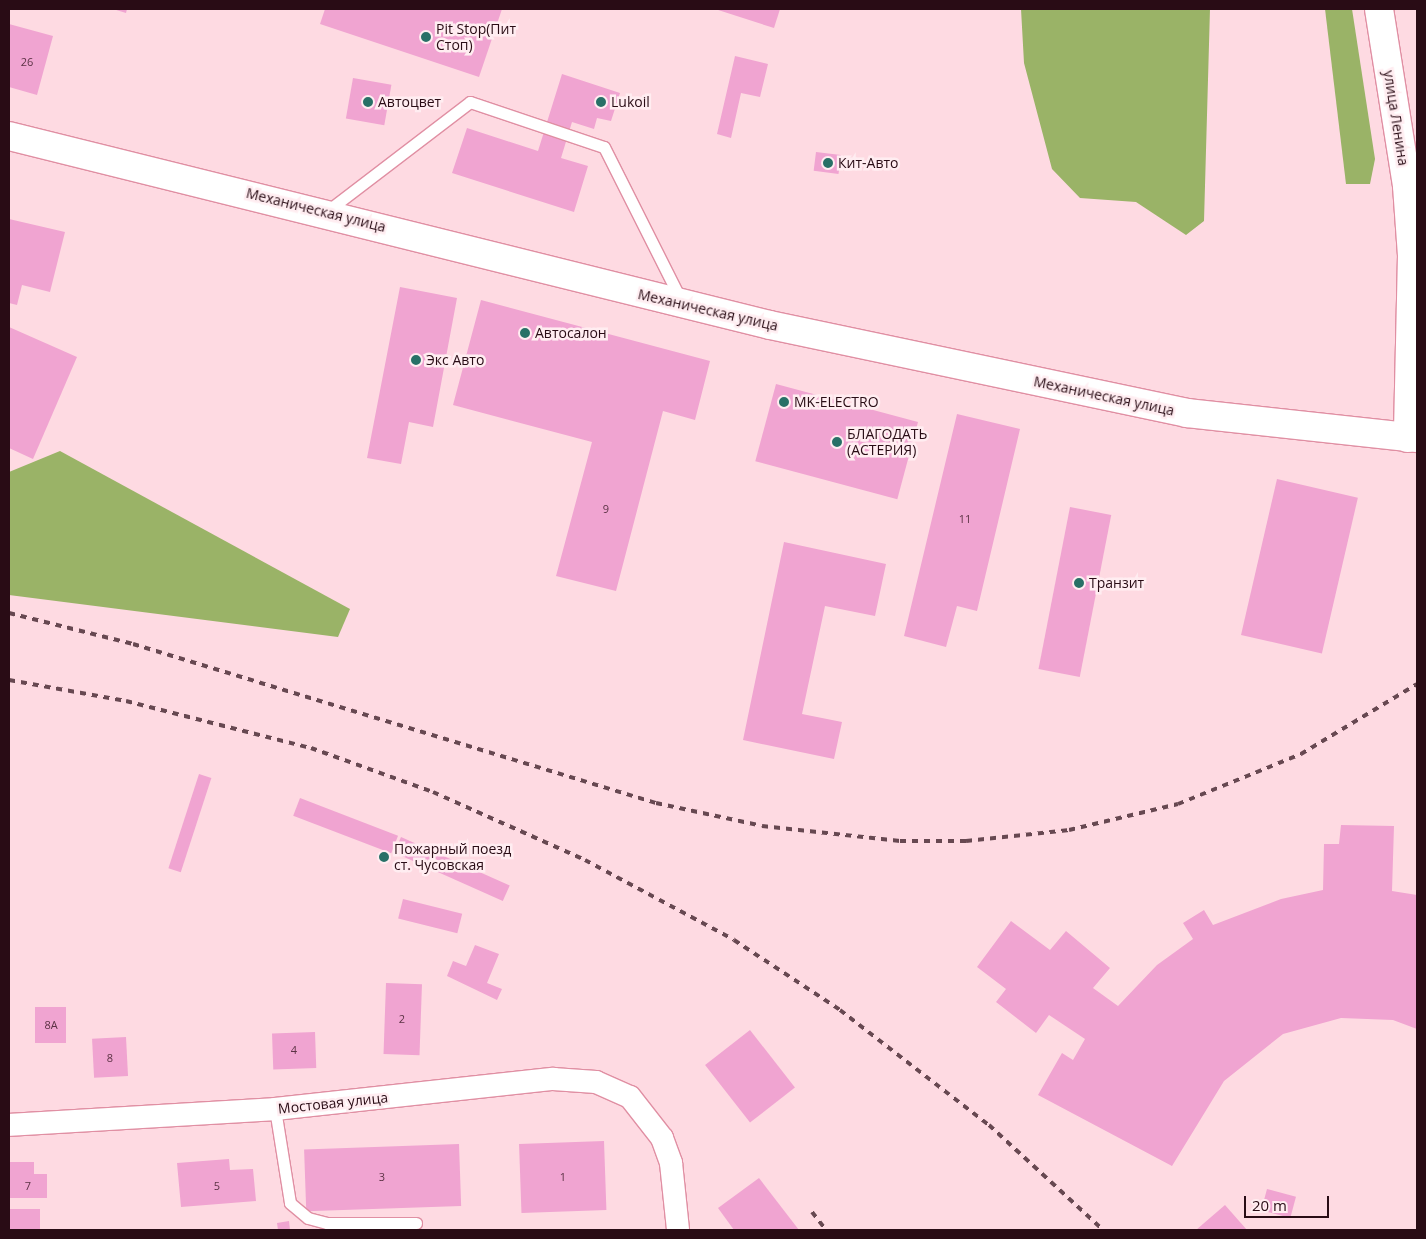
<!DOCTYPE html>
<html>
<head>
<meta charset="utf-8">
<style>
  body { margin:0 }
  #map { position:relative; width:1426px; height:1239px; overflow:hidden; background:#fedae2; font-family:"Open Sans",sans-serif }
  div>[style] { position:absolute }
  .forest>* { inset:0; background:#9ab367 }
  .building>* { inset:0; background:#f0a4d1; transform-origin:0 0 }
  .roads { filter:drop-shadow(1px 0 #e08fa3) drop-shadow(-1px 0 #e08fa3) drop-shadow(0 1px #e08fa3) drop-shadow(0 -1px #e08fa3) }
  .lane>* { height:11px; margin:-5.5px; padding:0 5.5px; transform-origin:5.5px; border-radius:5.5px; background:#fff }
  .street>* { height:22px; margin:-11px; padding:0 11px; transform-origin:11px; border-radius:11px; background:#fff }
  .secondary>* { height:28px; margin:-14px; padding:0 14px; transform-origin:14px; border-radius:14px; background:#fff }
  .rail>* { height:4px; margin-top:-2px; transform-origin:0; background:repeating-linear-gradient(90deg,#674851 0 6px,transparent 0 12px) }
  .dots>* { width:14px; height:14px; translate:-50% -50%; box-sizing:border-box; border:2px solid #ffedf1; border-radius:50% }
  span { translate:-50% -50%; white-space:nowrap; text-align:center; line-height:1.15; -webkit-text-stroke:5px #ffedf1; paint-order:stroke }
  .number-label { font-size:11px; color:#5b3244 }
  .number-label span { -webkit-text-stroke-width:0 }
  .poi-label { font-size:14px; color:#290c15 }
  .left { translate:0 -50%; text-align:left }
  .street-label { font-size:14px; color:#290c15 }
  .frame { position:absolute; inset:0; border:10px solid #290c15; pointer-events:none }
  .scale { position:absolute; left:1244px; top:1196px; width:85px; height:22px; box-sizing:border-box; border:2px solid #290c15; border-top:0; padding-left:6px; font-size:15px; line-height:18px; white-space:nowrap; color:#290c15; -webkit-text-stroke:4px #ffedf1; paint-order:stroke }
</style>
</head>
<body>
<div id="map">
  <div class="forest">
    <i style="clip-path:polygon(1021px 9px,1210px 9px,1204px 221px,1186px 235px,1136px 202px,1080px 198px,1052px 169px,1024px 63px)"></i>
    <i style="clip-path:polygon(1325px 9px,1352px 9px,1375px 159px,1370px 184px,1346px 184px)"></i>
    <i style="clip-path:polygon(60px 451px,350px 609px,338px 637px,9px 595px,9px 472px)"></i>
  </div>
  <div class="building">
    <i style="clip-path:polygon(113px 9px,127px 9px,126px 13px)"></i>
    <i style="clip-path:polygon(325px 9px,502px 9px,479px 77px,320px 24px)"></i>
    <i style="clip-path:polygon(715px 9px,780px 9px,774px 28px)"></i>
    <i style="clip-path:polygon(9px 24px,53px 36px,37px 95px,9px 87px)"></i>
    <i style="clip-path:polygon(735px 56px,768px 64px,760px 97px,741px 93px,731px 138px,717px 134px)"></i>
    <i style="clip-path:polygon(562px 74px,620px 93px,611px 121px,597px 118px,594px 129px,572px 122px,561px 158px,588px 166px,574px 212px,452px 173px,467px 128px,538px 151px)"></i>
    <i style="left:353px;top:78px;width:39px;height:41px;rotate:10deg"></i>
    <i style="left:816px;top:152px;width:25px;height:19px;rotate:7deg"></i>
    <i style="clip-path:polygon(9px 219px,65px 232px,50px 292px,22px 285px,17px 305px,9px 303px)"></i>
    <i style="clip-path:polygon(400px 287px,457px 298px,433px 427px,409px 422px,401px 464px,367px 458px)"></i>
    <i style="clip-path:polygon(481px 300px,710px 361px,695px 420px,663px 411px,616px 591px,556px 576px,592px 442px,453px 405px)"></i>
    <i style="clip-path:polygon(9px 327px,77px 357px,33px 459px,9px 448px)"></i>
    <i style="left:776px;top:384px;width:147px;height:80px;rotate:15deg"></i>
    <i style="clip-path:polygon(957px 414px,1020px 429px,977px 611px,957px 606px,946px 647px,904px 636px)"></i>
    <i style="left:1277px;top:479px;width:83px;height:160px;rotate:13deg"></i>
    <i style="left:1070px;top:507px;width:42px;height:165px;rotate:11deg"></i>
    <i style="clip-path:polygon(784px 542px,886px 564px,875px 616px,825px 606px,802px 714px,842px 722px,834px 759px,743px 740px)"></i>
    <i style="left:199px;top:774px;width:13px;height:99px;rotate:18deg"></i>
    <i style="left:300px;top:798px;width:105px;height:19px;rotate:21deg"></i>
    <i style="clip-path:polygon(1341px 825px,1394px 826px,1392px 891px,1417px 895px,1417px 1029px,1393px 1020px,1341px 1018px,1283px 1034px,1224px 1081px,1172px 1166px,1038px 1095px,1062px 1053px,1073px 1060px,1085px 1039px,1049px 1015px,1036px 1033px,996px 1002px,1006px 989px,977px 967px,1011px 921px,1050px 950px,1066px 931px,1110px 968px,1093px 988px,1118px 1006px,1157px 965px,1193px 939px,1183px 923px,1204px 910px,1213px 925px,1281px 899px,1323px 890px,1324px 844px,1339px 844px)"></i>
    <i style="left:401px;top:837px;width:119px;height:17px;rotate:24deg"></i>
    <i style="left:403px;top:899px;width:61px;height:20px;rotate:14deg"></i>
    <i style="clip-path:polygon(475px 945px,499px 954px,487px 983px,502px 989px,497px 1000px,447px 976px,453px 961px,466px 966px)"></i>
    <i style="left:386px;top:983px;width:36px;height:71px;rotate:2deg"></i>
    <i style="left:35px;top:1007px;width:31px;height:36px"></i>
    <i style="left:750px;top:1030px;width:73px;height:57px;rotate:52deg"></i>
    <i style="left:315px;top:1032px;width:36px;height:43px;rotate:88deg"></i>
    <i style="left:126px;top:1037px;width:39px;height:34px;rotate:87deg"></i>
    <i style="left:604px;top:1141px;width:69px;height:85px;rotate:88deg"></i>
    <i style="left:459px;top:1144px;width:62px;height:155px;rotate:88deg"></i>
    <i style="clip-path:polygon(229px 1159px,230px 1170px,253px 1169px,256px 1201px,181px 1207px,177px 1163px)"></i>
    <i style="clip-path:polygon(9px 1162px,34px 1162px,34px 1174px,47px 1174px,47px 1198px,9px 1198px)"></i>
    <i style="clip-path:polygon(759px 1178px,799px 1230px,734px 1230px,718px 1208px)"></i>
    <i style="left:1267px;top:1189px;width:30px;height:22px;rotate:15deg"></i>
    <i style="clip-path:polygon(1225px 1205px,1247px 1230px,1196px 1230px)"></i>
    <i style="left:9px;top:1209px;width:31px;height:21px"></i>
    <i style="clip-path:polygon(289px 1221px,290px 1230px,278px 1230px,277px 1223px)"></i>
  </div>
  <div class="roads">
    <div class="lane">
      <i style="left:326px;top:212px;width:181px;rotate:-37.4deg"></i>
      <i style="left:470px;top:102px;width:141px;rotate:18.6deg"></i>
      <i style="left:604px;top:147px;width:171px;rotate:63.3deg"></i>
      <i style="left:275px;top:1109px;width:95px;rotate:80.9deg"></i>
      <i style="left:290px;top:1203px;width:23px;rotate:40deg"></i>
      <i style="left:308px;top:1218px;width:20px;rotate:15deg"></i>
      <i style="left:327px;top:1223px;width:89px"></i>
    </div>
    <div class="street">
      <i style="left:9px;top:1125px;width:266px;rotate:-3.4deg"></i>
      <i style="left:275px;top:1109px;width:280px;rotate:-6.2deg"></i>
      <i style="left:553px;top:1079px;width:43px;rotate:4deg"></i>
      <i style="left:596px;top:1082px;width:37px;rotate:24deg"></i>
      <i style="left:630px;top:1097px;width:52px;rotate:52deg"></i>
      <i style="left:662px;top:1138px;width:27px;rotate:70deg"></i>
      <i style="left:671px;top:1163px;width:67px;rotate:84deg"></i>
    </div>
    <div class="secondary">
      <i style="left:1379px;top:9px;width:179px;rotate:81deg"></i>
      <i style="left:1407px;top:186px;width:69px;rotate:85.9deg"></i>
      <i style="left:1412px;top:255px;width:183px;rotate:91.3deg"></i>
      <i style="left:9px;top:136px;width:784px;rotate:13.95deg"></i>
      <i style="left:770px;top:325px;width:426px;rotate:11.9deg"></i>
      <i style="left:1187px;top:413px;width:231px;rotate:6.2deg"></i>
    </div>
  </div>
  <div class="rail">
    <i style="left:9px;top:613px;width:128px;rotate:14deg"></i>
    <i style="left:133px;top:644px;width:547px;rotate:16.91deg"></i>
    <i style="left:656px;top:803px;width:108px;rotate:12.2deg"></i>
    <i style="left:762px;top:826px;width:139px;rotate:6.2deg"></i>
    <i style="left:900px;top:841px;width:66px"></i>
    <i style="left:966px;top:841px;width:104px;rotate:-6.1deg"></i>
    <i style="left:1069px;top:830px;width:112px;rotate:-13.4deg"></i>
    <i style="left:1178px;top:804px;width:133px;rotate:-22.1deg"></i>
    <i style="left:1301px;top:754px;width:135px;rotate:-31.1deg"></i>
    <i style="left:9px;top:680px;width:119px;rotate:10.2deg"></i>
    <i style="left:126px;top:701px;width:191px;rotate:14.3deg"></i>
    <i style="left:311px;top:748px;width:130px;rotate:19.8deg"></i>
    <i style="left:433px;top:792px;width:167px;rotate:24.1deg"></i>
    <i style="left:585px;top:860px;width:169px;rotate:28.2deg"></i>
    <i style="left:734px;top:940px;width:127px;rotate:33.4deg"></i>
    <i style="left:840px;top:1010px;width:188px;rotate:37.7deg"></i>
    <i style="left:989px;top:1125px;width:155px;rotate:42.6deg"></i>
    <i style="left:812px;top:1212px;width:23px;rotate:52deg"></i>
  </div>
  <div class="dots">
    <i style="left:426px;top:37px;background:#287067"></i>
    <i style="left:368px;top:102px;background:#287067"></i>
    <i style="left:601px;top:102px;background:#287067"></i>
    <i style="left:828px;top:163px;background:#287067"></i>
    <i style="left:525px;top:333px;background:#287067"></i>
    <i style="left:416px;top:360px;background:#287067"></i>
    <i style="left:784px;top:402px;background:#287067"></i>
    <i style="left:837px;top:442px;background:#287067"></i>
    <i style="left:1079px;top:583px;background:#287067"></i>
    <i style="left:384px;top:857px;background:#287067"></i>
  </div>
  <div class="number-label">
    <span style="left:27px;top:62px">26</span>
    <span style="left:606px;top:509px">9</span>
    <span style="left:965px;top:519px">11</span>
    <span style="left:402px;top:1019px">2</span>
    <span style="left:51px;top:1025px">8А</span>
    <span style="left:294px;top:1050px">4</span>
    <span style="left:110px;top:1058px">8</span>
    <span style="left:382px;top:1177px">3</span>
    <span style="left:563px;top:1177px">1</span>
    <span style="left:28px;top:1186px">7</span>
    <span style="left:217px;top:1186px">5</span>
  </div>
  <div class="poi-label">
    <span class="left" style="left:436px;top:37px">Pit Stop(Пит<br>Стоп)</span>
    <span class="left" style="left:378px;top:102px">Автоцвет</span>
    <span class="left" style="left:611px;top:102px">Lukoil</span>
    <span class="left" style="left:838px;top:163px">Кит-Авто</span>
    <span class="left" style="left:535px;top:333px">Автосалон</span>
    <span class="left" style="left:426px;top:360px">Экс Авто</span>
    <span class="left" style="left:794px;top:402px">MK-ELECTRO</span>
    <span class="left" style="left:847px;top:442px">БЛАГОДАТЬ<br>(АСТЕРИЯ)</span>
    <span class="left" style="left:1089px;top:583px">Транзит</span>
    <span class="left" style="left:394px;top:857px">Пожарный поезд<br>ст. Чусовская</span>
  </div>
  <div class="street-label">
    <span style="left:1396px;top:118px;rotate:81deg">улица Ленина</span>
    <span style="left:316px;top:210px;rotate:14deg">Механическая улица</span>
    <span style="left:708px;top:310px;rotate:13deg">Механическая улица</span>
    <span style="left:1104px;top:396px;rotate:12deg">Механическая улица</span>
    <span style="left:333px;top:1103px;rotate:-6deg">Мостовая улица</span>
  </div>
  <div class="frame"></div>
  <div class="scale">20 m</div>
</div>
</body>
</html>
